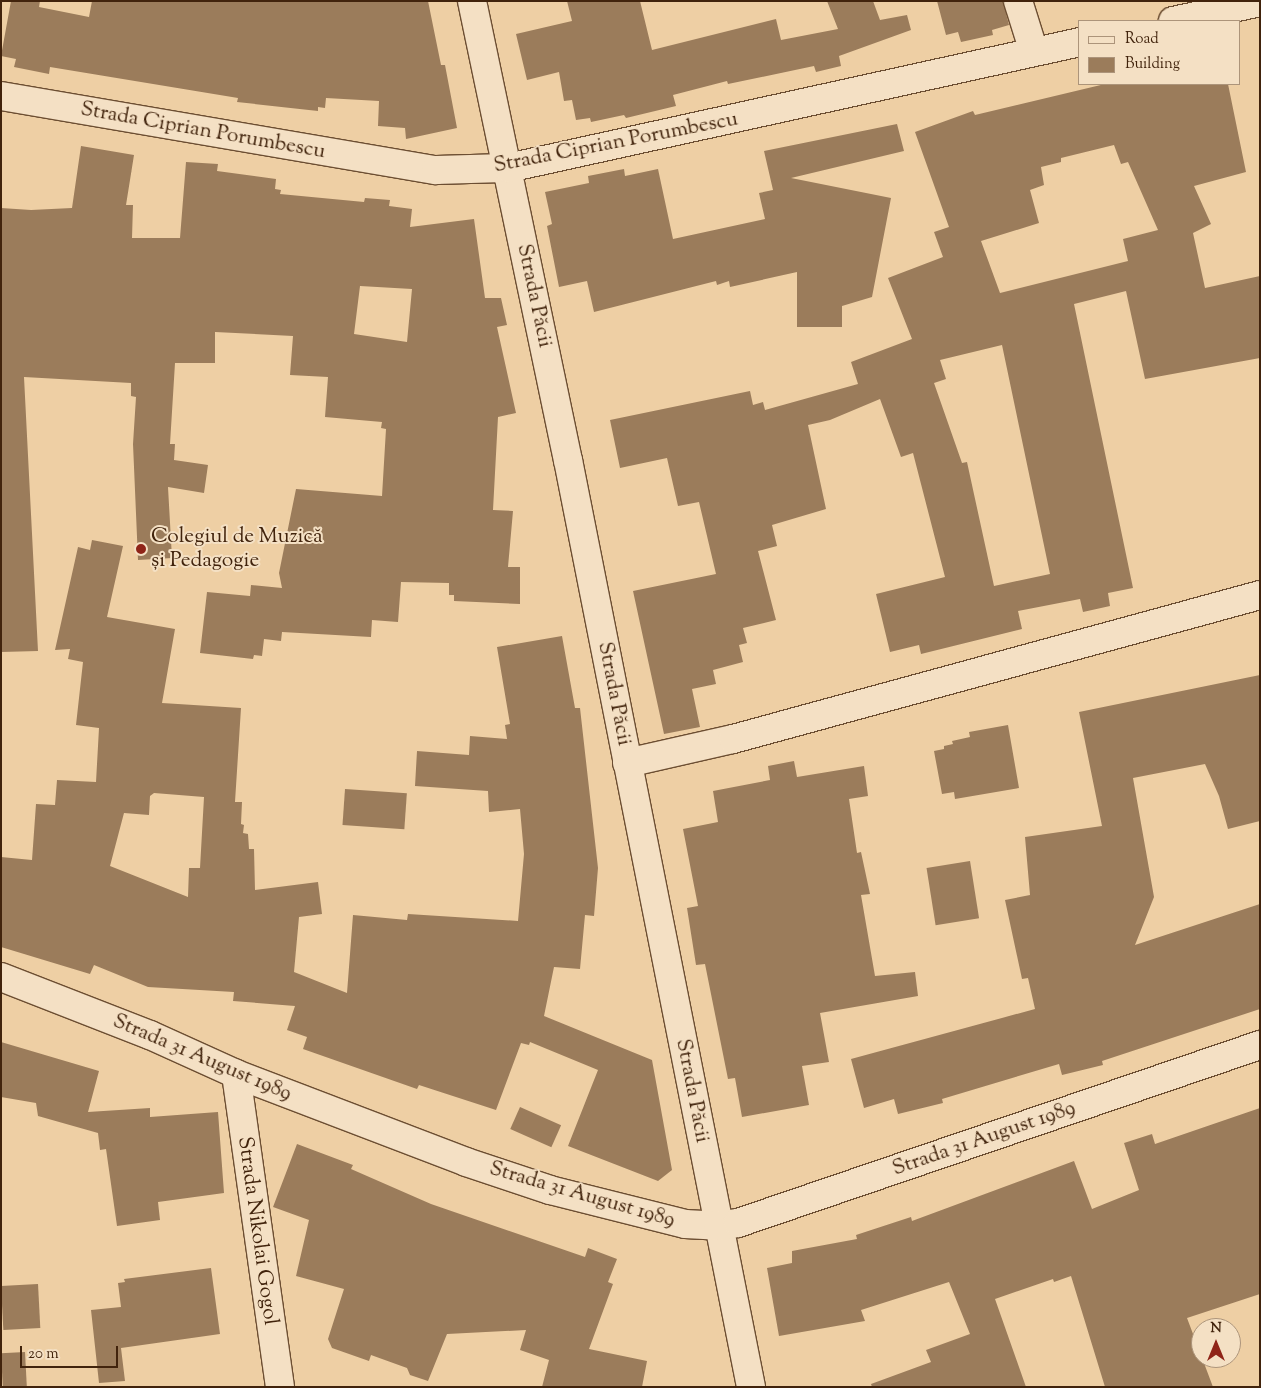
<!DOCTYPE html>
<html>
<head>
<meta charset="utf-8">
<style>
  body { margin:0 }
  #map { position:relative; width:1261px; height:1388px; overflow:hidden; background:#eecfa4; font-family:"Sorts Mill Goudy",serif }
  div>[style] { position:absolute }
  .building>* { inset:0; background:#9b7c5b; transform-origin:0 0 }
  .roads { filter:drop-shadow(1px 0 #6c4e32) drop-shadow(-1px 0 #6c4e32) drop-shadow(0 1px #6c4e32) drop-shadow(0 -1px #6c4e32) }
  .minor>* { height:28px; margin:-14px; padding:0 14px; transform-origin:14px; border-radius:14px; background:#f4e0c4 }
  .secondary>* { height:28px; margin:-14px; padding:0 14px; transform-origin:14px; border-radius:14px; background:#f4e0c4 }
  .dots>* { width:14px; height:14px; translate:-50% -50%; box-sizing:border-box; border:2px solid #f4e0c4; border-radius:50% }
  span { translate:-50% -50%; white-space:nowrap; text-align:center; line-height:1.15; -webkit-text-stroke:4px #f4e0c4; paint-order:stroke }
  .street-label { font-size:21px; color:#41230c }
  .poi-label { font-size:21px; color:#41230c }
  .left { translate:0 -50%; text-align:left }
  .frame { position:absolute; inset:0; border:2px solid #41230c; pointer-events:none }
  .legend { position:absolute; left:1078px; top:20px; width:162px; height:65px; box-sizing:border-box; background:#f4e0c4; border:1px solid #ac947a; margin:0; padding:6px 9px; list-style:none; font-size:15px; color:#41230c }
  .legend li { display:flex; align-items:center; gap:10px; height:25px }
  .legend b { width:25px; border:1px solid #ac947a }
  .north { position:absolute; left:1191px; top:1318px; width:50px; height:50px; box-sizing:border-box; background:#f4e0c4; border:1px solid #ac947a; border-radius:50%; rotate:0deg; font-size:14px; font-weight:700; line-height:20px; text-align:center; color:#41230c }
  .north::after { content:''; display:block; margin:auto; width:18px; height:22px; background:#8f2418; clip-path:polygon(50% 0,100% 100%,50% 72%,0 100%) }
  .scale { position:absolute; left:20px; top:1346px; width:98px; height:22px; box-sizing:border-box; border:2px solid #41230c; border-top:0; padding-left:6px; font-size:15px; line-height:18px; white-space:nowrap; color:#41230c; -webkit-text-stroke:4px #f4e0c4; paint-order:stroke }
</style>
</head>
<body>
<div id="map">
  <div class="building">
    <i style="clip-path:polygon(11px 1px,40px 1px,39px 7px,89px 17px,92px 1px,428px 1px,441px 65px,445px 65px,457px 128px,406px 139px,405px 128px,378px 126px,379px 101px,326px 98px,325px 108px,318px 107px,318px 111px,237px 102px,238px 98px,50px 67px,49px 74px,14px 67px,16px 59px,1px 56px)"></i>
    <i style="clip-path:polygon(567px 1px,640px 1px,652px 50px,776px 19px,781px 40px,838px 29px,827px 1px,873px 1px,880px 20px,907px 15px,911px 30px,839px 56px,841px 66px,816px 72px,814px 66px,728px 84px,727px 81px,673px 95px,676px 106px,626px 118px,624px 115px,591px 122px,590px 118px,576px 120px,572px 100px,564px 101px,559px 72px,527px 80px,516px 34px,572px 21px)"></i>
    <i style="clip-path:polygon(937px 1px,1003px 1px,1009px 25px,992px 30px,993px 35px,961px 42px,958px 32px,946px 35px)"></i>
    <i style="clip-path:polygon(evenodd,1105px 84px,1228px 84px,1246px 172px,1194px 186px,1211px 224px,1193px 233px,1205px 288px,1260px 276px,1260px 358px,1145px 379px,1126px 291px,1074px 304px,1133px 588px,1108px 593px,1110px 606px,1083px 612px,1080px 599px,1018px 611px,1022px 629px,921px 654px,919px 645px,890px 652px,876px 594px,945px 577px,913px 453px,901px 457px,880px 399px,830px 420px,808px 425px,826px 509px,772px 525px,777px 546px,758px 551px,776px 620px,743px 628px,747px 643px,739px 645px,743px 662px,713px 670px,716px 684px,692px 689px,700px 727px,664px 734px,633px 591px,716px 574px,699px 502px,678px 506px,667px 458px,620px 468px,610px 420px,750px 391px,753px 405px,763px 402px,765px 410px,858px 384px,851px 362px,912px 339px,888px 278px,943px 257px,934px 232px,949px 227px,915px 132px,973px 111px,975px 115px,1105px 84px,1114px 145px,1121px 164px,1128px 162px,1158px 230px,1123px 239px,1128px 261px,1000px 293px,981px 241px,1039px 223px,1030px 190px,1044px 185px,1041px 167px,1061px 162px,1061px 158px,1114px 145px,1105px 84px,1002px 345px,1050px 574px,994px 586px,967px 462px,962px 463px,934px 383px,946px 379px,940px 360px,1002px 345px)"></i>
    <i style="clip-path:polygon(897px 124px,904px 151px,791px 178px,891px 198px,872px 297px,842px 306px,842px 327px,797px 327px,797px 272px,730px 287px,729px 281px,717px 285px,716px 281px,594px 312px,587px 281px,559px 287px,547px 226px,552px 224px,545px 192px,589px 183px,588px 176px,624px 169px,625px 176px,658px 169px,673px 239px,765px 219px,759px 193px,773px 190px,764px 151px)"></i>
    <i style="clip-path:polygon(evenodd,81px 146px,134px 155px,126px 205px,133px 205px,132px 238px,180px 238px,186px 162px,218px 164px,217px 171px,276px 179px,275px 189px,281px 190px,280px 194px,364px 202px,365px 198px,390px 200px,389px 206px,412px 209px,410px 227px,474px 219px,485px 298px,501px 298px,507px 325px,497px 327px,516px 413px,498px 417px,493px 510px,513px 511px,508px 567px,520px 567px,520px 604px,454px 601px,454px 595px,449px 595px,449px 583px,401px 582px,398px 622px,372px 620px,371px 637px,282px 632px,281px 641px,264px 639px,262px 656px,254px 655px,253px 659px,200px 653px,207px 592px,250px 596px,251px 585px,282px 588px,279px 573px,296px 489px,382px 496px,386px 429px,381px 428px,382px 422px,325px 417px,328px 377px,290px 375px,293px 336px,215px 332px,215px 363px,175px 363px,170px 444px,175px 444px,174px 460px,208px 465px,204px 493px,168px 487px,172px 558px,138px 560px,133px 444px,136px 397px,131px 396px,131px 383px,24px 377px,38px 651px,1px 652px,1px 208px,31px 210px,72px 208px,81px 146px,360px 286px,412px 289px,407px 342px,354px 334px,360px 286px)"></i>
    <i style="clip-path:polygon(evenodd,92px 540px,123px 546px,107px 617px,175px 629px,162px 703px,241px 708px,235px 802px,242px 802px,241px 824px,244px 825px,243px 833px,248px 834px,249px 849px,254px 849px,255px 890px,318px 882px,322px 914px,299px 917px,294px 972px,347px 993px,353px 915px,407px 920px,408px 914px,518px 921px,524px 854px,520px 809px,489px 812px,488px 791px,415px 786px,417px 751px,469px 755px,470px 736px,507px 739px,505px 725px,510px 724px,497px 647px,562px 636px,575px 708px,580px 708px,598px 868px,594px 916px,585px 915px,580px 969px,554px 967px,544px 1016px,652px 1060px,672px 1170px,658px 1181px,568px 1146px,598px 1070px,530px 1042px,529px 1045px,521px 1043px,496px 1110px,419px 1085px,417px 1089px,303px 1049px,307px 1037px,287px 1030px,295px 1006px,233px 1001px,234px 992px,148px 987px,94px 965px,90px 974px,1px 947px,1px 857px,32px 860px,36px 804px,55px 805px,57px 780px,96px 782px,99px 728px,76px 725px,83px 662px,68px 659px,70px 649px,55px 650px,78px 547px,90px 550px,92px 540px,154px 793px,204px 797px,200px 868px,189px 868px,188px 897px,110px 866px,124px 813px,149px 815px,150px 796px,154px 793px)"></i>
    <i style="clip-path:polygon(1260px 675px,1260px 821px,1228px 829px,1219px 796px,1205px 764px,1133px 778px,1154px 897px,1135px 945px,1260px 904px,1260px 1009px,1102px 1061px,1103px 1065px,1062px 1075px,1059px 1064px,942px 1099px,943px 1103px,898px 1114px,894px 1099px,864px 1108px,851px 1059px,1035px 1009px,1028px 978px,1022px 979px,1005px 900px,1030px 895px,1025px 837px,1102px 826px,1079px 712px)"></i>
    <i style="clip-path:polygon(1008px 725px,1019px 788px,955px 799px,954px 792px,942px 794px,934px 751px,944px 749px,944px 746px,953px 744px,952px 741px,970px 737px,969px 732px)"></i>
    <i style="clip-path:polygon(794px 761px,797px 777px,864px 766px,868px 796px,849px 799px,857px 853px,861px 852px,870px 894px,861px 895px,875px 976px,915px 972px,918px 996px,820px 1013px,829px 1062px,802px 1066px,809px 1105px,742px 1117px,735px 1078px,728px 1079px,705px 964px,696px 965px,687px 908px,698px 906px,683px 829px,718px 822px,713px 791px,770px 780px,768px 766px)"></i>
    <i style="left:345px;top:789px;width:62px;height:36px;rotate:4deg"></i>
    <i style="left:970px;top:861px;width:58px;height:44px;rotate:81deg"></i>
    <i style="clip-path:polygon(1px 1042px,99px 1071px,88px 1112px,150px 1108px,150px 1117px,218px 1112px,224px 1193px,158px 1202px,160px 1220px,117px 1226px,106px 1149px,100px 1150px,98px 1133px,38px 1116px,36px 1103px,1px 1097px)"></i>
    <i style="left:520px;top:1107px;width:45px;height:24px;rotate:24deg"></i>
    <i style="clip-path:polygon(1260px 1108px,1260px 1294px,1187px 1318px,1213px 1387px,1105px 1387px,1071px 1276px,1054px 1282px,1053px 1279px,995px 1299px,1026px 1387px,872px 1387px,871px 1384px,931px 1362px,926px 1350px,970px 1334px,949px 1282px,861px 1310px,865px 1321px,779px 1336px,767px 1268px,792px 1263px,792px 1251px,857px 1239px,856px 1235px,911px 1217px,912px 1221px,1074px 1161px,1092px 1209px,1139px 1190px,1124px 1143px,1152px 1134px,1155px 1144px)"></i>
    <i style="clip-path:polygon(297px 1144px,353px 1165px,351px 1169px,431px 1204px,585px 1257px,588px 1248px,617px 1259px,608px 1282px,613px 1284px,589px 1349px,647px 1361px,642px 1387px,542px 1387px,549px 1360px,520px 1350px,526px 1330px,447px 1334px,428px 1381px,410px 1375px,407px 1368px,371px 1355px,369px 1361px,332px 1348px,328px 1339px,344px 1289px,296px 1276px,309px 1220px,273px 1207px)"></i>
    <i style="clip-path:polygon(211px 1268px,220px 1334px,121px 1348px,125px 1381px,99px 1383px,91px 1310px,121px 1307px,118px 1283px,125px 1282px,124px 1279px)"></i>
    <i style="left:38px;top:1284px;width:44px;height:37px;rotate:87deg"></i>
    <i style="left:25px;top:1352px;width:35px;height:24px;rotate:87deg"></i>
  </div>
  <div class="roads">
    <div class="minor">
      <i style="left:472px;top:1px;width:469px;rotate:78.2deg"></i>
      <i style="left:568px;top:460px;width:945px;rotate:78.83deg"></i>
      <i style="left:1018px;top:1px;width:53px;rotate:72.6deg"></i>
      <i style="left:1173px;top:21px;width:89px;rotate:-12.3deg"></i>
      <i style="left:1px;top:96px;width:441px;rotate:9.7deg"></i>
      <i style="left:436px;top:170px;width:72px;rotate:-1.6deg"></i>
      <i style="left:508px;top:168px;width:586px;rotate:-12.42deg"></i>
      <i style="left:627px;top:763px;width:109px;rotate:-12.8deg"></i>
      <i style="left:733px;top:739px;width:546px;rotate:-15.28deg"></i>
      <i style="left:236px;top:1074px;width:316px;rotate:82deg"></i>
    </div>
    <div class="secondary">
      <i style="left:1px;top:977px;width:160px;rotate:21.3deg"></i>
      <i style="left:150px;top:1035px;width:94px;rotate:24.4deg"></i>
      <i style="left:236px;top:1074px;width:246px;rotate:20.9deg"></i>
      <i style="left:466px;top:1162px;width:89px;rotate:18.4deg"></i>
      <i style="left:550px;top:1190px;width:139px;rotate:14.1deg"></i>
      <i style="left:685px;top:1224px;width:33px;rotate:3deg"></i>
      <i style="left:718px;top:1226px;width:20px;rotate:-9deg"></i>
      <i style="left:738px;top:1223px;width:552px;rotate:-18.83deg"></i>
    </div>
  </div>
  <div class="dots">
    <i style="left:141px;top:549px;background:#8f2418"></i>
  </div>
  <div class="street-label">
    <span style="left:203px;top:131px;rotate:10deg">Strada Ciprian Porumbescu</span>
    <span style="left:616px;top:143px;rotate:-11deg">Strada Ciprian Porumbescu</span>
    <span style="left:534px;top:296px;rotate:78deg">Strada Păcii</span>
    <span style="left:614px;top:694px;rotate:79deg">Strada Păcii</span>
    <span style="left:202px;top:1058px;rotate:23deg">Strada 31 August 1989</span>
    <span style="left:692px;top:1091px;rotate:79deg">Strada Păcii</span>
    <span style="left:984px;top:1139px;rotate:-19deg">Strada 31 August 1989</span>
    <span style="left:582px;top:1195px;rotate:16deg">Strada 31 August 1989</span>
    <span style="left:257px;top:1231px;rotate:82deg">Strada Nikolai Gogol</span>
  </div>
  <div class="poi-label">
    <span class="left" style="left:151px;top:549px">Colegiul de Muzică<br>şi Pedagogie</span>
  </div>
  <div class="frame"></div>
  <ul class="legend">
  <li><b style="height:6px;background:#f4e0c4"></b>Road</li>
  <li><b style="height:14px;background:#9b7c5b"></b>Building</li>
  </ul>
  <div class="north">N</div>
  <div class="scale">20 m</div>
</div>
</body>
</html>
